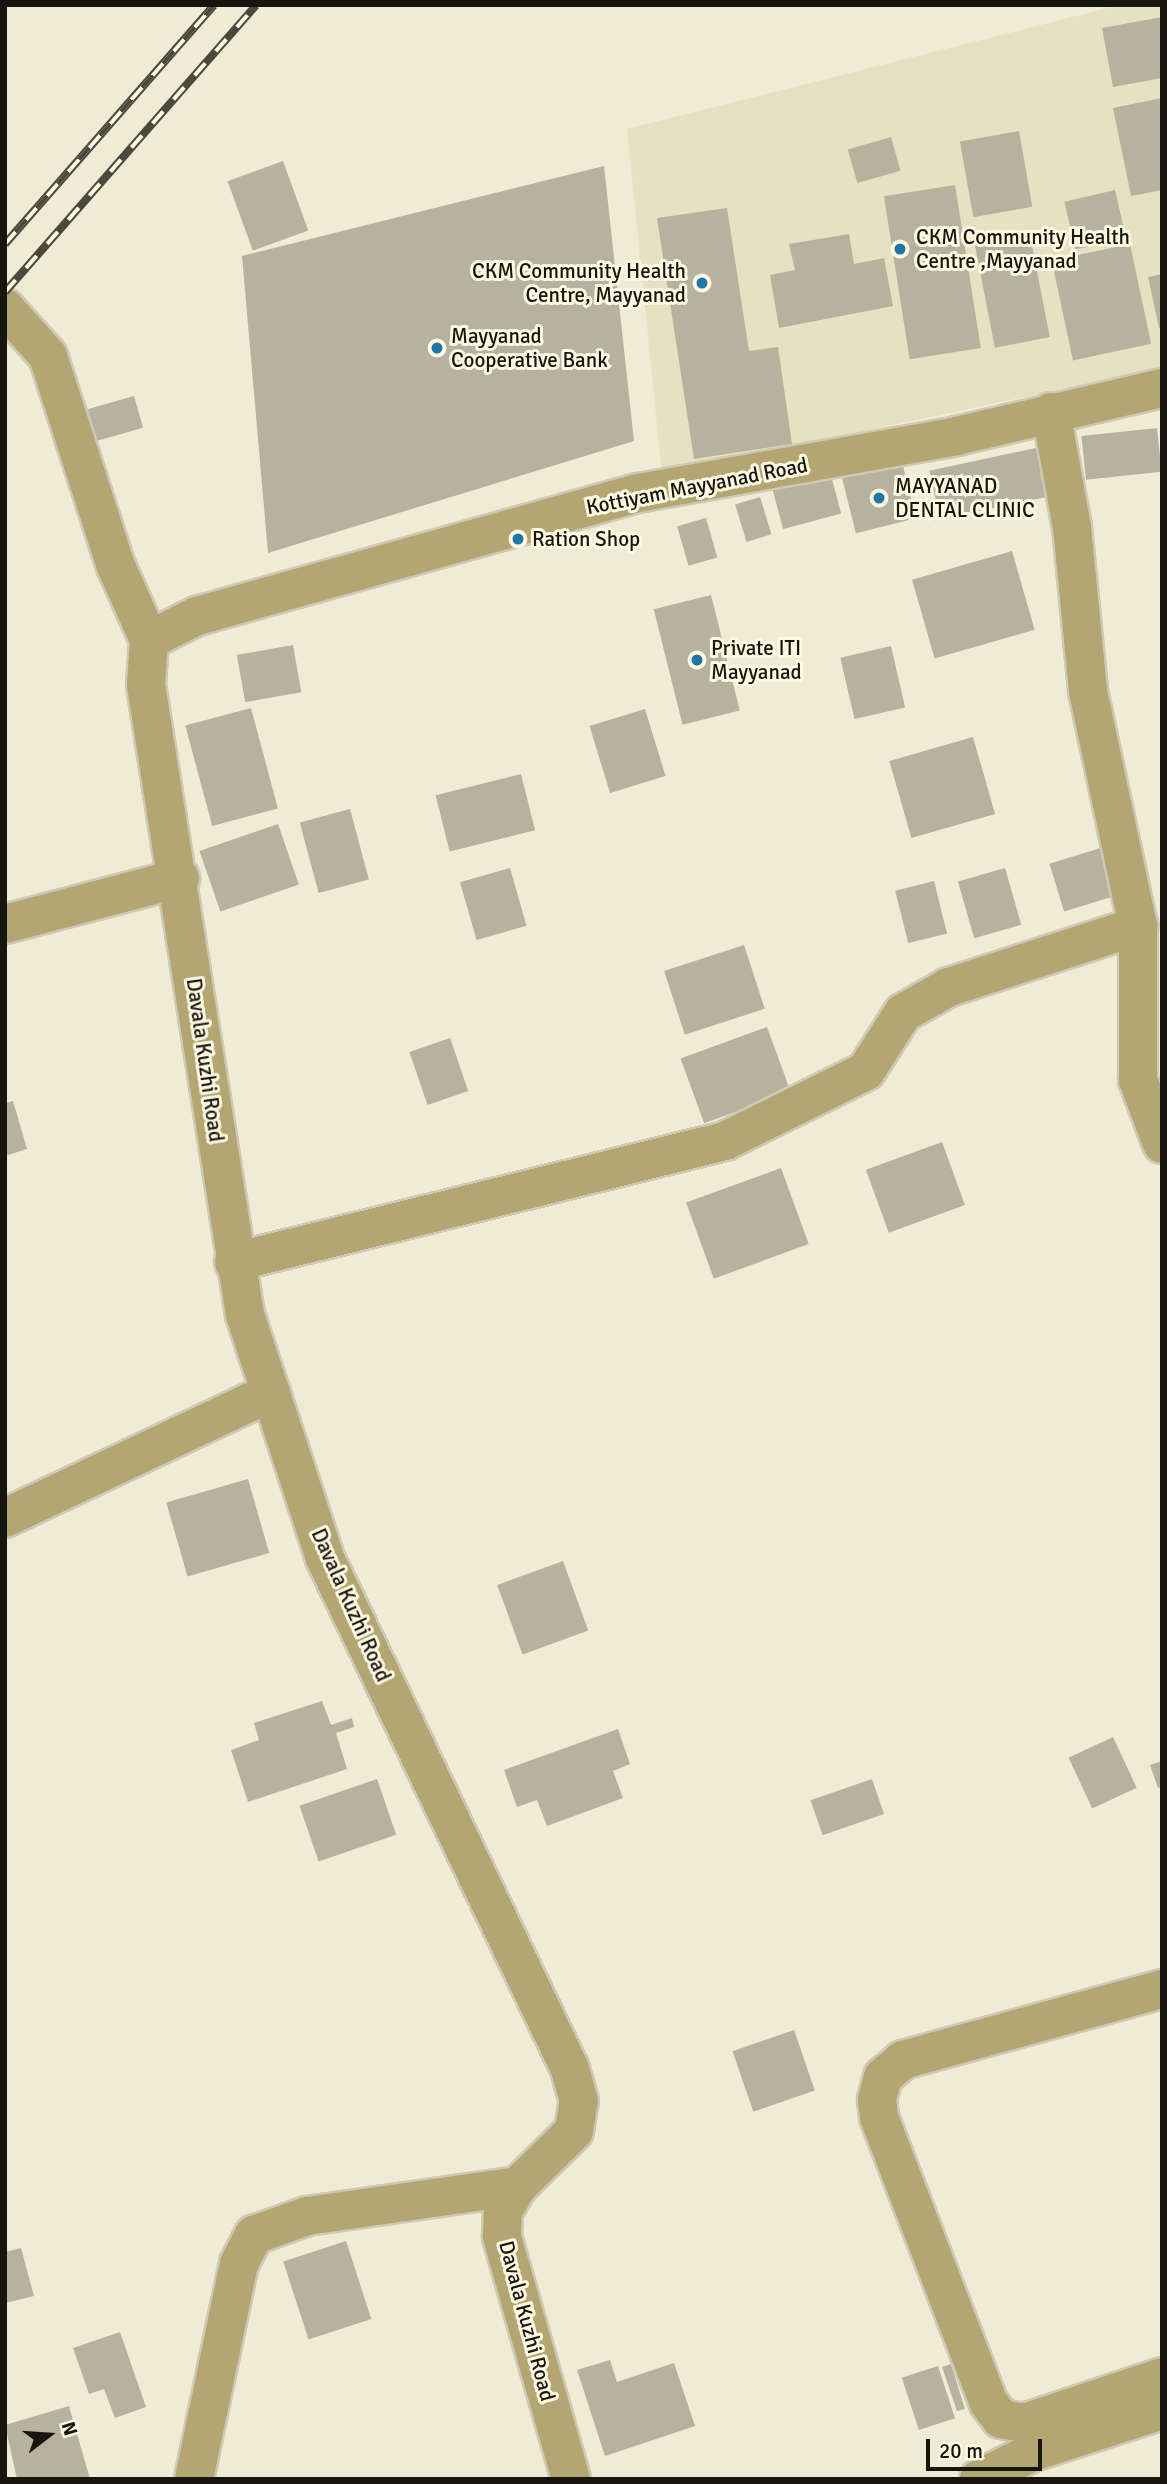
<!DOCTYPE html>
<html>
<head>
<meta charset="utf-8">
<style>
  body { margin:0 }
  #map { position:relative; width:1167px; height:2484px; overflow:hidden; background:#f0ebd5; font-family:Signika,sans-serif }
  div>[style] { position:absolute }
  .built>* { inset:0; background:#e7e0c2 }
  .building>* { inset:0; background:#b7b29d; transform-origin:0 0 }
  .roads { filter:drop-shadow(2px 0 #cdc9b5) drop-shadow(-2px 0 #cdc9b5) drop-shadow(0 2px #cdc9b5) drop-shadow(0 -2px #cdc9b5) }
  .minor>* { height:38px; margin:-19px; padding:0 19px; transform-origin:19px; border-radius:19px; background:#b3a673 }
  .tertiary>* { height:38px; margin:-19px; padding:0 19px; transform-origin:19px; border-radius:19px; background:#b3a673 }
  .rail>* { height:8px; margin-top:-4px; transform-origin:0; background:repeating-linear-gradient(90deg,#fdf8e2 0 16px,#4b493d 0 32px); box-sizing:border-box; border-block:2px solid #4b493d }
  .dots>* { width:19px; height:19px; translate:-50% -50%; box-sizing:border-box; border:4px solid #fdf8e2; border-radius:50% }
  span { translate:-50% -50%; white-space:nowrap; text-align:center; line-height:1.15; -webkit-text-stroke:6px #fdf8e2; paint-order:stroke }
  .poi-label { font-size:21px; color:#17160e }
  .left { translate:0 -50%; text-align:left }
  .right { translate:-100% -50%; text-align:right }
  .street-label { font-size:21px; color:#17160e }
  .frame { position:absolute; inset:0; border:7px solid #17160e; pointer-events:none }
  .north { position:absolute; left:14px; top:2400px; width:70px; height:70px; -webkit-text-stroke:5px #fdf8e2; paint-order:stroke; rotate:73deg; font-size:19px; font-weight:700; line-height:28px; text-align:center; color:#17160e }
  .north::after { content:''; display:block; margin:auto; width:24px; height:32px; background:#17160e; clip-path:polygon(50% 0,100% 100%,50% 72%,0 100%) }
  .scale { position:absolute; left:926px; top:2439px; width:116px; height:32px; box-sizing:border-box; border:4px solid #17160e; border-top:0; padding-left:9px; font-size:21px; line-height:24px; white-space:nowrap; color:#17160e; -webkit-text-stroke:5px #fdf8e2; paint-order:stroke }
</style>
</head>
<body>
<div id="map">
  <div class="built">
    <i style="clip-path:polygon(1120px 5px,1162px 5px,1162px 368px,662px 474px,627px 129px)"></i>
  </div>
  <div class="building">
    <i style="clip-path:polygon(1162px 17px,1162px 78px,1113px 87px,1102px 28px)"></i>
    <i style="clip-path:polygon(1162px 98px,1162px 190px,1131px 196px,1113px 108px)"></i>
    <i style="left:1019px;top:131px;width:77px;height:60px;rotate:80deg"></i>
    <i style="left:891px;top:137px;width:35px;height:45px;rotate:74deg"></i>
    <i style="left:283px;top:161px;width:74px;height:59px;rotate:70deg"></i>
    <i style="clip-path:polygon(604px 166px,634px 441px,268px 553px,242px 256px)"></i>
    <i style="left:955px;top:185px;width:165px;height:72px;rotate:81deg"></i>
    <i style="left:1115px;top:190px;width:49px;height:52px;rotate:77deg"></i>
    <i style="clip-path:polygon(727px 208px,749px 351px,778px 347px,792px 444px,694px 459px,657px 218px)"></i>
    <i style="clip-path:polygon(849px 234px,854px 264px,884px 258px,893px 306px,779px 328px,770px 275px,795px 270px,789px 244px)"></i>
    <i style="left:1030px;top:235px;width:104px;height:56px;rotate:79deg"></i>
    <i style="left:1130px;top:244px;width:102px;height:80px;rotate:78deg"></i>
    <i style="clip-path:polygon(1162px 274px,1162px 327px,1159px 328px,1148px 277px)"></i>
    <i style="left:134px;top:396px;width:33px;height:63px;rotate:74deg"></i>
    <i style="left:1157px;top:428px;width:44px;height:76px;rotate:84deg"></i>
    <i style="left:1036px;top:448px;width:50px;height:109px;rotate:78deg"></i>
    <i style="left:902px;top:462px;width:58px;height:62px;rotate:76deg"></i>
    <i style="left:830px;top:472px;width:43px;height:60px;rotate:75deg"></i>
    <i style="left:760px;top:497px;width:39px;height:26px;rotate:73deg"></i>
    <i style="left:706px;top:518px;width:41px;height:30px;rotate:74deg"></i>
    <i style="left:1012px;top:551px;width:82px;height:104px;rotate:74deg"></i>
    <i style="left:711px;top:595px;width:119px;height:59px;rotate:76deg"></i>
    <i style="left:293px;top:645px;width:48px;height:57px;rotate:80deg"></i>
    <i style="left:891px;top:646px;width:63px;height:52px;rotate:77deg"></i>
    <i style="left:251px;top:708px;width:104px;height:68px;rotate:75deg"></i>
    <i style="left:645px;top:709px;width:70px;height:58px;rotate:73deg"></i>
    <i style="left:973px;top:737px;width:80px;height:87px;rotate:74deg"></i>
    <i style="left:521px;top:774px;width:58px;height:88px;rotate:76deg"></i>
    <i style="left:350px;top:809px;width:73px;height:52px;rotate:75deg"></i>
    <i style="left:278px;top:824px;width:64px;height:83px;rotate:71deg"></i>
    <i style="left:1104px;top:847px;width:50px;height:57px;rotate:73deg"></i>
    <i style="left:510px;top:868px;width:60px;height:52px;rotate:74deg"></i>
    <i style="left:1005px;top:868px;width:59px;height:49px;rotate:74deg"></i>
    <i style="left:934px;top:881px;width:54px;height:40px;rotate:76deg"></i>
    <i style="left:744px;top:945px;width:67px;height:84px;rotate:72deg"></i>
    <i style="left:767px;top:1027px;width:69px;height:92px;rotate:70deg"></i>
    <i style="left:450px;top:1038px;width:56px;height:43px;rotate:71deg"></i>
    <i style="clip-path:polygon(13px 1101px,27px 1149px,5px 1156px,5px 1103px)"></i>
    <i style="left:942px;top:1142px;width:67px;height:81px;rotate:70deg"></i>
    <i style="left:781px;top:1168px;width:81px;height:101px;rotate:70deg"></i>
    <i style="left:248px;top:1479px;width:77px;height:85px;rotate:74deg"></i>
    <i style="left:563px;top:1561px;width:74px;height:70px;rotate:70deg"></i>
    <i style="clip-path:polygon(322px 1701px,331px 1725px,352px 1718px,354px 1727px,336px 1733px,347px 1769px,248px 1802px,231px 1750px,259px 1740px,254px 1723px)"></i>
    <i style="clip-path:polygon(618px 1729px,630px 1764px,613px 1771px,623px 1798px,547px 1826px,537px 1800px,517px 1807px,504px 1770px)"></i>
    <i style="left:1113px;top:1737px;width:56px;height:49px;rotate:65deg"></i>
    <i style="clip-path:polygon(1162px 1761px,1162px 1787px,1158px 1788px,1150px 1765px)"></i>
    <i style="left:377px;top:1779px;width:59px;height:82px;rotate:71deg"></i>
    <i style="left:872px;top:1779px;width:37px;height:65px;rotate:71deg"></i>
    <i style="left:794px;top:2030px;width:64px;height:65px;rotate:71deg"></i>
    <i style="left:346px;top:2241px;width:82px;height:66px;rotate:72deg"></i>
    <i style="clip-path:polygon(21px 2248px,34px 2296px,5px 2303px,5px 2252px)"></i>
    <i style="clip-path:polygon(120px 2332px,146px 2407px,115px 2418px,104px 2389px,89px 2394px,73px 2348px)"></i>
    <i style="clip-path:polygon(610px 2360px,617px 2382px,674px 2363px,695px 2426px,605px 2456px,577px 2370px)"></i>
    <i style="clip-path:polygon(951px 2364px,965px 2409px,957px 2411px,942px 2367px)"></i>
    <i style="left:938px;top:2366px;width:55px;height:38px;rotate:72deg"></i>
    <i style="clip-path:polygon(69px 2406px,90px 2479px,17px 2479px,5px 2425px)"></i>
  </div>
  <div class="roads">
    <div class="minor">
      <i style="left:5px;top:308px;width:64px;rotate:48.1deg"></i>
      <i style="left:48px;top:356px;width:221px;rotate:72.1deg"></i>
      <i style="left:116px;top:566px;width:81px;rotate:66deg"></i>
      <i style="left:1051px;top:412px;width:117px;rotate:79.7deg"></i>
      <i style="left:1072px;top:527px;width:165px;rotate:84.4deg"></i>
      <i style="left:1088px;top:691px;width:240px;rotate:78deg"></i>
      <i style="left:1138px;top:926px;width:154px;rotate:90deg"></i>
      <i style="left:1138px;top:1080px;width:68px;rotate:69.4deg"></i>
      <i style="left:234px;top:1262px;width:506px;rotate:-13.84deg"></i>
      <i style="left:725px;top:1141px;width:157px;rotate:-26.4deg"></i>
      <i style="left:866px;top:1071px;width:69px;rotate:-57.5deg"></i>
      <i style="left:903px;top:1013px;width:53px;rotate:-29.5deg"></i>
      <i style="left:949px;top:987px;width:199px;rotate:-17.9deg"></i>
      <i style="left:5px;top:1518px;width:294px;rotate:-25.3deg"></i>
      <i style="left:1162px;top:1989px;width:269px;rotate:164.7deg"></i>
      <i style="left:903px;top:2060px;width:26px;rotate:140deg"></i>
      <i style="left:883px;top:2077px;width:24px;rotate:105deg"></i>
      <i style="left:877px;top:2100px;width:17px;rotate:83deg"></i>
      <i style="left:879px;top:2117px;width:306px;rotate:69deg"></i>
      <i style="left:989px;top:2403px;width:20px;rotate:53deg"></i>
      <i style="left:1001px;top:2419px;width:23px;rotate:10deg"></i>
      <i style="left:1024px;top:2423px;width:145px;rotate:-18.4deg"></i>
      <i style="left:194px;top:2479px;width:220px;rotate:-78.2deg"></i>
      <i style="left:239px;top:2264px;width:33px;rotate:-63deg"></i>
      <i style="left:254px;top:2235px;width:56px;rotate:-19.7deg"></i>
      <i style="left:307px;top:2216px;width:213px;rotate:-8.1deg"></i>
      <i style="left:979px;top:2479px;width:60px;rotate:-26.6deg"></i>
      <i style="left:1033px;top:2452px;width:136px;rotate:-18deg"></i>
    </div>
    <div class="tertiary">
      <i style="left:5px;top:924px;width:181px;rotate:-14.7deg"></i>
      <i style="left:571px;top:2479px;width:253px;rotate:-105.9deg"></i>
      <i style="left:502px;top:2236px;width:25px;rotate:-88deg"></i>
      <i style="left:503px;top:2211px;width:29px;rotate:-59deg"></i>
      <i style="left:518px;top:2186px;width:78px;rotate:-44.5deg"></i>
      <i style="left:574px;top:2131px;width:30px;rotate:-81deg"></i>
      <i style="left:579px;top:2101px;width:33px;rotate:-106deg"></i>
      <i style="left:570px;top:2069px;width:567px;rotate:-115.62deg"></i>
      <i style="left:325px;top:1558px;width:256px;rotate:-108.2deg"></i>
      <i style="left:245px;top:1315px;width:638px;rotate:-98.93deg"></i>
      <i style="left:146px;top:685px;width:45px;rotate:-86.2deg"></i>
      <i style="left:149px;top:640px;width:54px;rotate:-26.6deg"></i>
      <i style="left:197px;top:616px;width:458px;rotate:-15.6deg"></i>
      <i style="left:638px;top:493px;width:324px;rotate:-10.1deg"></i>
      <i style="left:957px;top:436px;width:211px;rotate:-13.2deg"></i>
    </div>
  </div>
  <div class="rail">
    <i style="left:5px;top:244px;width:317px;rotate:-48.8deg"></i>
    <i style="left:5px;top:292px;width:381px;rotate:-48.8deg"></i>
  </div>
  <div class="dots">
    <i style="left:900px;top:249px;background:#2077a6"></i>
    <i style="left:702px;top:283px;background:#2077a6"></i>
    <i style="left:437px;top:348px;background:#2077a6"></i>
    <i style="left:879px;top:498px;background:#2077a6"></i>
    <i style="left:518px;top:539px;background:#2077a6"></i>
    <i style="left:697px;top:660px;background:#2077a6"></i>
  </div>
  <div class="poi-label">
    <span class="left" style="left:916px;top:249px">CKM Community Health<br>Centre ,Mayyanad</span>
    <span class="right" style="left:686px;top:283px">CKM Community Health<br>Centre, Mayyanad</span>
    <span class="left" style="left:451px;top:348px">Mayyanad<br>Cooperative Bank</span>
    <span class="left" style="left:895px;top:498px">MAYYANAD<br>DENTAL CLINIC</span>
    <span class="left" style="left:532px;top:539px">Ration Shop</span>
    <span class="left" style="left:711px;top:660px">Private ITI<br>Mayyanad</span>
  </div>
  <div class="street-label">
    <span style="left:697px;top:486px;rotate:-11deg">Kottiyam Mayyanad Road</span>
    <span style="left:205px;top:1060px;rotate:82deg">Davala Kuzhi Road</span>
    <span style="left:351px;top:1605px;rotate:66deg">Davala Kuzhi Road</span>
    <span style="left:527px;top:2321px;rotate:75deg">Davala Kuzhi Road</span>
  </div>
  <div class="frame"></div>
  <div class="north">N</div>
  <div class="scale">20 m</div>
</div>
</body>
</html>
